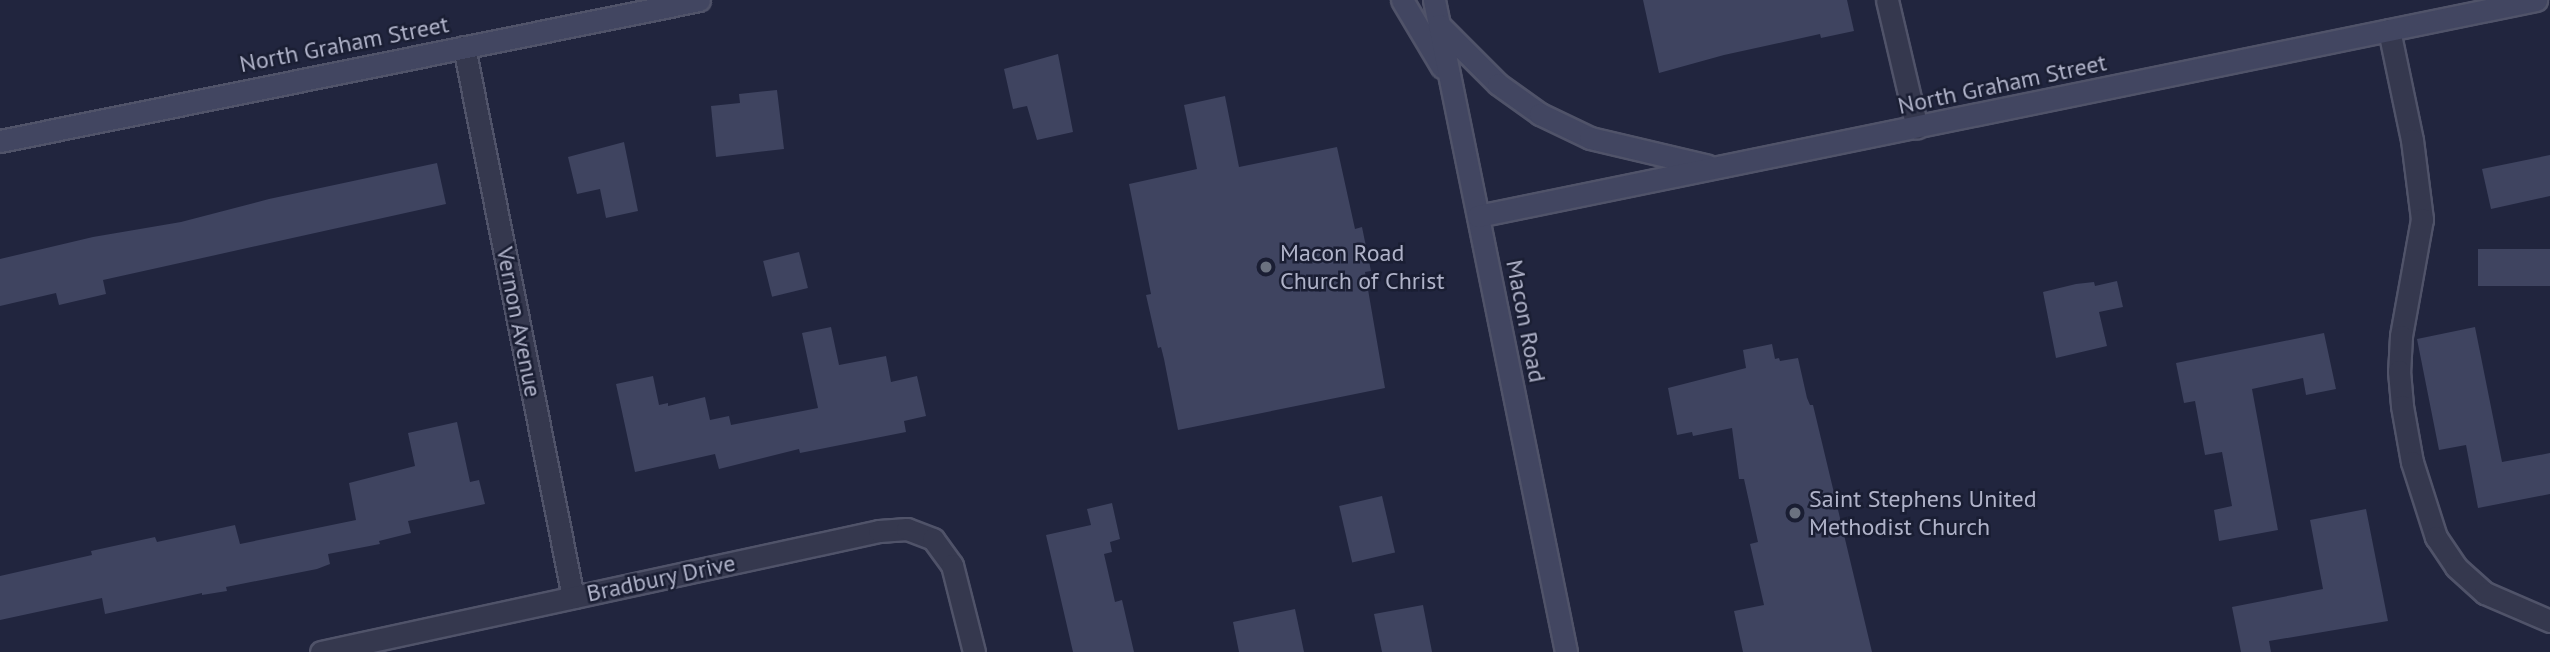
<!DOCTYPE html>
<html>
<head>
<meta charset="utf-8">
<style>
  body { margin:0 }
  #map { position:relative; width:2550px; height:652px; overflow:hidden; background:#21253e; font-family:"PT Sans",sans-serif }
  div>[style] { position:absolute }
  .building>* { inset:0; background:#3f4460; transform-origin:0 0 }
  .roads { filter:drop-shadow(2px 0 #505369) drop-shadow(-2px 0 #505369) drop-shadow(0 2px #505369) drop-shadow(0 -2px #505369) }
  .street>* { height:21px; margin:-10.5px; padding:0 10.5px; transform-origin:10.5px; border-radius:10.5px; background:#35384e }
  .secondary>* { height:21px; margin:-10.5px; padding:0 10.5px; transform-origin:10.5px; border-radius:10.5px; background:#424661 }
  .dots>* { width:19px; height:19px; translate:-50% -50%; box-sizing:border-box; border:4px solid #1a1e33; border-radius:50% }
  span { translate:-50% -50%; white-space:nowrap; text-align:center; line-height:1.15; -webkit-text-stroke:5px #1a1e33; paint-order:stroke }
  .street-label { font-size:24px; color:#b0b3c9 }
  .poi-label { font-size:24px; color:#b0b3c9 }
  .left { translate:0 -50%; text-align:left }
</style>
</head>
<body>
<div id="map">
  <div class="building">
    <i style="clip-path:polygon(1643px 0,1847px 0,1854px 31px,1821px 38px,1820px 34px,1724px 55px,1659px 73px)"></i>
    <i style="clip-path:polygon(1058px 54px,1073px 132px,1037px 140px,1027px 106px,1013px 109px,1004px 69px)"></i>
    <i style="clip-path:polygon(777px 90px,784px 149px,716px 157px,711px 106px,740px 103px,739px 94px)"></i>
    <i style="clip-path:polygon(1225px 96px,1239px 167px,1337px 147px,1355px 229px,1362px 227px,1371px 271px,1365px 272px,1385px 388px,1178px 430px,1164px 359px,1161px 347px,1158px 348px,1146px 295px,1151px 294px,1129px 184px,1197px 169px,1184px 105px)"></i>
    <i style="clip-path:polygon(624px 142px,638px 211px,606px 218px,600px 189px,577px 194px,568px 157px)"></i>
    <i style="clip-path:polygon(2550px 155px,2550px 196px,2491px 209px,2482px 169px)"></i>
    <i style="clip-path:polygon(437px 163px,446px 204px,103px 280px,106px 294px,59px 305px,56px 293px,0 306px,0 259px,93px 237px,181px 222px,269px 199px)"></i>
    <i style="left:2550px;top:249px;width:37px;height:72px;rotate:90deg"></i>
    <i style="left:799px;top:252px;width:37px;height:37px;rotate:76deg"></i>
    <i style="clip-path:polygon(2117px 281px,2123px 307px,2099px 312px,2107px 346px,2056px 358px,2043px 292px,2076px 284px,2094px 282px,2095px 286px)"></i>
    <i style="clip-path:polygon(831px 327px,839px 365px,886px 356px,891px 382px,917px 376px,926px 416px,904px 421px,906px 432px,800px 453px,799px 449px,719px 469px,715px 454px,635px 472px,616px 384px,653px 376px,659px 405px,668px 403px,668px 406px,705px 397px,710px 420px,729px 416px,731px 425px,818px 408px,802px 333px)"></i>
    <i style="clip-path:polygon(2475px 327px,2502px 462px,2550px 453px,2550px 494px,2478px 508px,2466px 445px,2439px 450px,2417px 339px)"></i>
    <i style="clip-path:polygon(2324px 333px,2336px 389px,2306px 395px,2303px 378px,2252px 389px,2278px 530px,2219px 541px,2214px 510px,2232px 506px,2222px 452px,2205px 455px,2195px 401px,2184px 403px,2176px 363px)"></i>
    <i style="clip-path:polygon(1772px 344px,1775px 359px,1779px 358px,1780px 361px,1798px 358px,1807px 398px,1810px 405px,1813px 405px,1872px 652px,1743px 652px,1734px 611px,1764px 605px,1750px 544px,1758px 542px,1744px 479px,1739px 479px,1732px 428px,1693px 436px,1692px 432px,1677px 435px,1668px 388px,1746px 368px,1743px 350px)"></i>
    <i style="clip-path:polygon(457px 422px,470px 482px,479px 480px,485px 504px,408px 521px,411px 533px,379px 541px,380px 544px,328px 554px,330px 564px,317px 569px,226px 587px,227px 591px,202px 595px,202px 593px,105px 614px,102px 598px,0 620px,0 576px,92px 555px,91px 551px,155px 537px,157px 542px,235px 525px,240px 544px,356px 520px,349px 483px,415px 466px,408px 433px)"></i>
    <i style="left:1382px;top:496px;width:58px;height:44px;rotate:77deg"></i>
    <i style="clip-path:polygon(1112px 503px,1120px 539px,1110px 542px,1112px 552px,1104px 554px,1115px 602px,1122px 600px,1134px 652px,1073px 652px,1046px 535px,1091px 525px,1087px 509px)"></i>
    <i style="clip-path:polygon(2366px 509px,2388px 621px,2269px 641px,2271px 652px,2241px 652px,2232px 607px,2323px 589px,2310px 520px)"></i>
    <i style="clip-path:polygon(1423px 605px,1432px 652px,1382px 652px,1374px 614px)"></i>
    <i style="clip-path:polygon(1295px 609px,1304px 652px,1239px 652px,1233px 622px)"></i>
  </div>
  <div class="roads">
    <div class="street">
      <i style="left:1887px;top:0;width:131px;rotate:76.8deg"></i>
      <i style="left:2389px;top:30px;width:112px;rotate:78.2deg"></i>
      <i style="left:2412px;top:140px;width:80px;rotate:82.8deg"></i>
      <i style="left:2422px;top:219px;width:119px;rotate:100.2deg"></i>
      <i style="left:2401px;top:336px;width:35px;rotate:93deg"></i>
      <i style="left:2399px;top:371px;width:35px;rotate:85deg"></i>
      <i style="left:2402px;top:406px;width:57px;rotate:79.9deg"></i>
      <i style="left:2412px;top:462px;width:79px;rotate:72.3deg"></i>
      <i style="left:2436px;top:537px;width:36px;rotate:56deg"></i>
      <i style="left:2456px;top:567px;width:39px;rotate:42deg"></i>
      <i style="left:2485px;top:593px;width:71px;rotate:23.3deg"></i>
      <i style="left:464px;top:47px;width:561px;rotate:78.79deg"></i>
      <i style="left:321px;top:652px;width:571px;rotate:-12.23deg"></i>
      <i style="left:879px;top:531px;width:28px;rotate:-4deg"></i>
      <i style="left:907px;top:529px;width:28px;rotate:21deg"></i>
      <i style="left:933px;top:539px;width:32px;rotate:54deg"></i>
      <i style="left:952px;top:565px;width:90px;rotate:75.8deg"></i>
    </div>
    <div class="secondary">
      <i style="left:1402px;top:0;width:78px;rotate:59.2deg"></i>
      <i style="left:1434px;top:0;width:665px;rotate:78.55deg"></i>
      <i style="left:1439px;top:25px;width:83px;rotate:45deg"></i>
      <i style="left:1498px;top:84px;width:52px;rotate:35.5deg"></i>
      <i style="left:1540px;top:114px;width:55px;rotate:25.6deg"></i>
      <i style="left:1590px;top:138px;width:121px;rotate:13.3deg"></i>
      <i style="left:0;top:141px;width:713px;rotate:-11.4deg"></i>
      <i style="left:1478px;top:216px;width:1080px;rotate:-11.54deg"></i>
    </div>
  </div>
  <div class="dots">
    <i style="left:1266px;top:267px;background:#6b7280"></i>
    <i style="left:1795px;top:513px;background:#6b7280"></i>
  </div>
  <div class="street-label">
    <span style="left:344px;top:44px;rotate:-11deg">North Graham Street</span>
    <span style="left:2002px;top:84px;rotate:-12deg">North Graham Street</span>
    <span style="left:1526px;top:321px;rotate:79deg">Macon Road</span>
    <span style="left:519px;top:322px;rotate:79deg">Vernon Avenue</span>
    <span style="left:661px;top:578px;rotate:-12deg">Bradbury Drive</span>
  </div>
  <div class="poi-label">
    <span class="left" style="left:1280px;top:267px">Macon Road<br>Church of Christ</span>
    <span class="left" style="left:1809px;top:513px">Saint Stephens United<br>Methodist Church</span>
  </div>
</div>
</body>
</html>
